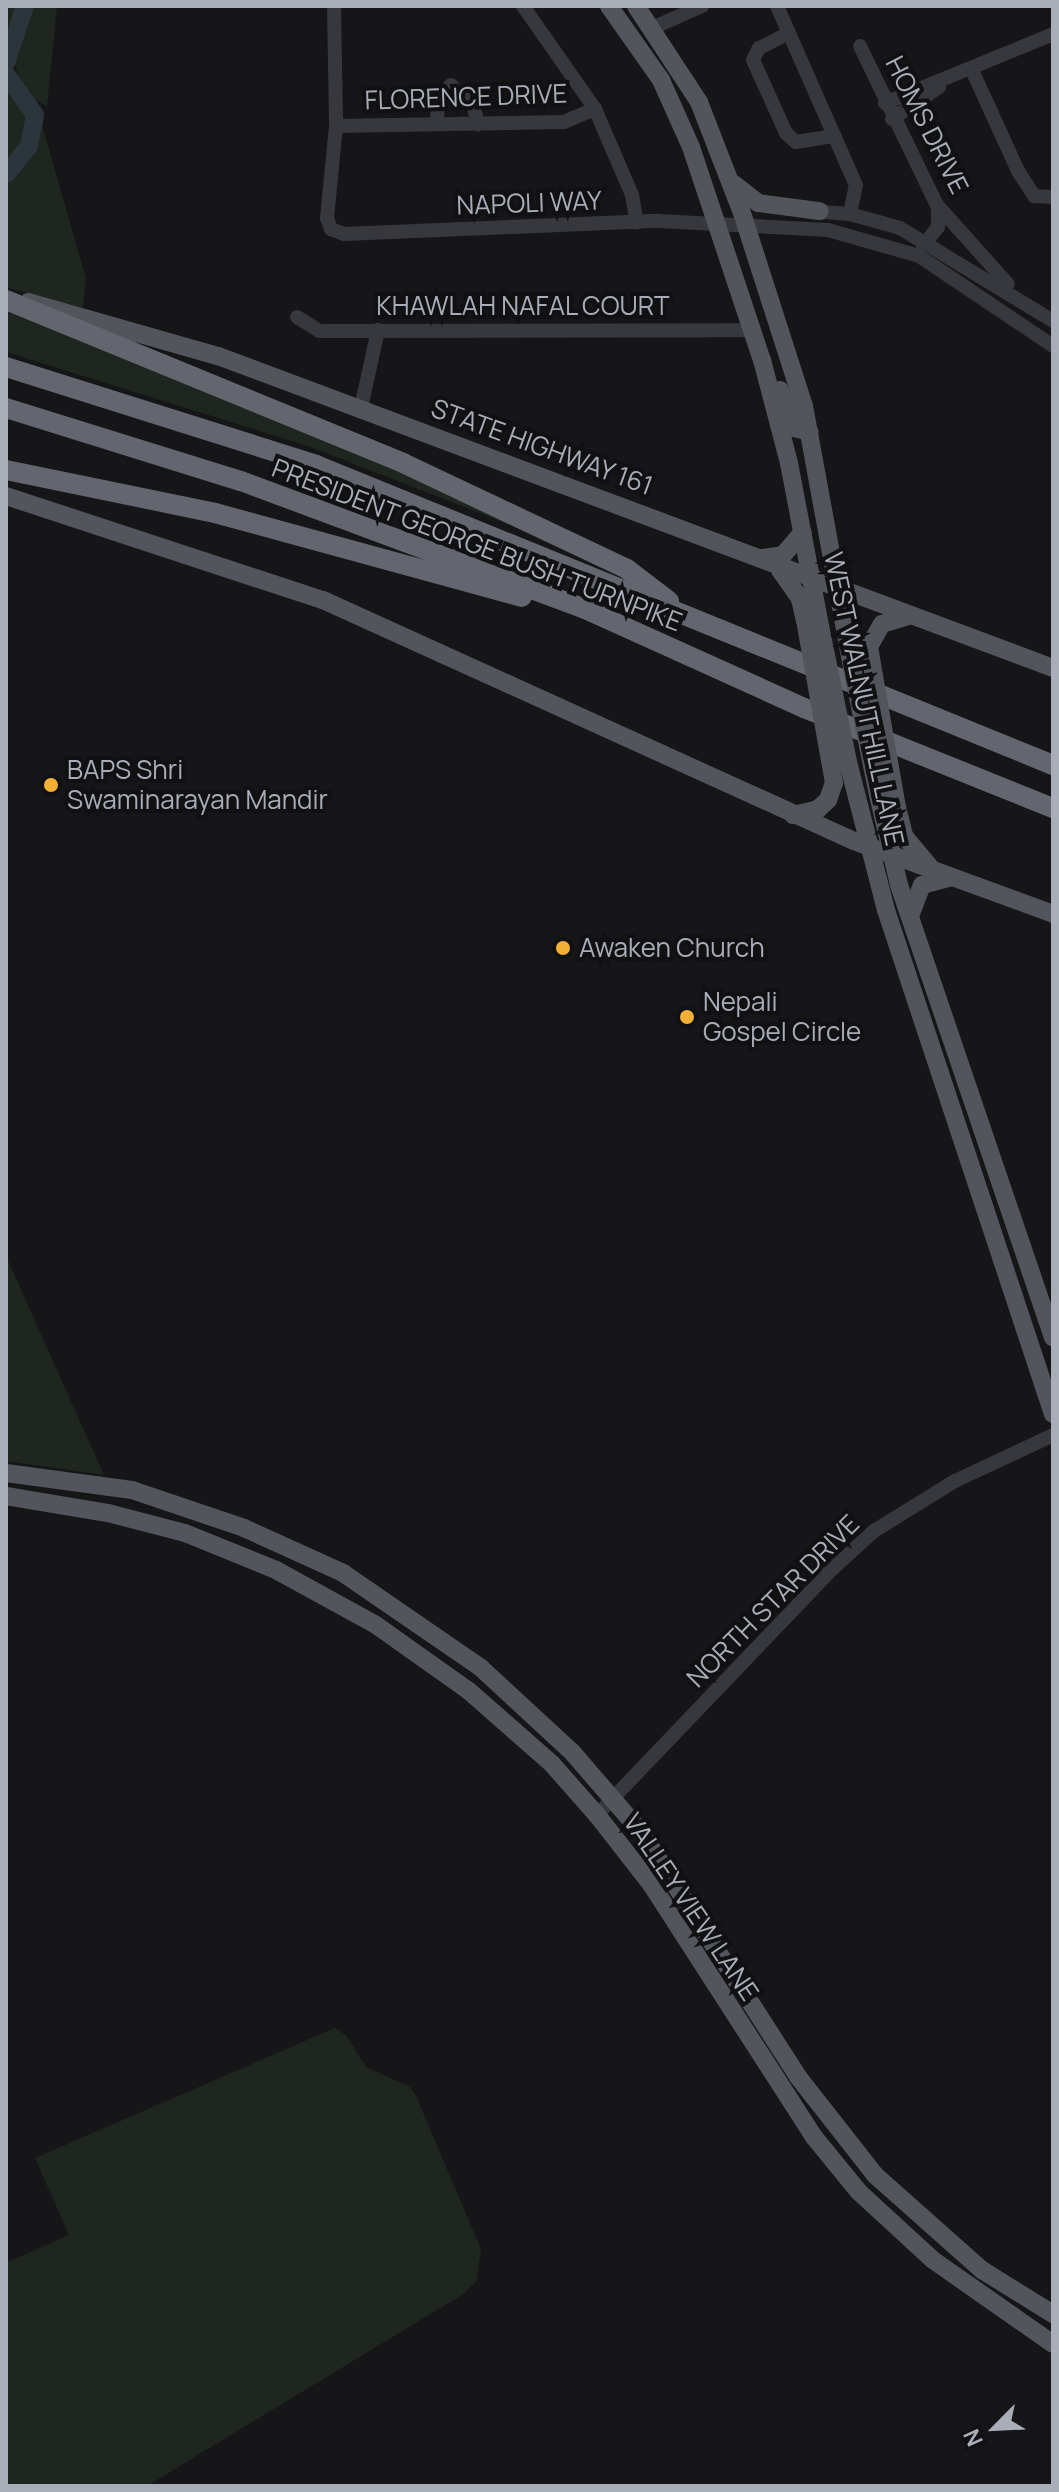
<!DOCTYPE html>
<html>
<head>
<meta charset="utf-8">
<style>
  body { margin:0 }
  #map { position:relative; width:1059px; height:2492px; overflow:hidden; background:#161618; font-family:Manrope,sans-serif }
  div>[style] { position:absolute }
  .green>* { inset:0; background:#1e261f }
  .river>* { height:18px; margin:-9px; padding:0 9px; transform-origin:9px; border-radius:9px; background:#2c353c }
  .minor>* { height:14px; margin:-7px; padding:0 7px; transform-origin:7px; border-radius:7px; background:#37383d }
  .major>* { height:18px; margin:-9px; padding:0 9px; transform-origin:9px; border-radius:9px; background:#53555c }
  .highway>* { height:20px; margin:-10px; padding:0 10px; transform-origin:10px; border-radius:10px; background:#63666e }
  .major-bridge>* { height:18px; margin:-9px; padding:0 9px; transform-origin:9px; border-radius:9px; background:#53555c }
  .dots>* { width:22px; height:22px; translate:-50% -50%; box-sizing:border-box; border:4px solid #111113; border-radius:50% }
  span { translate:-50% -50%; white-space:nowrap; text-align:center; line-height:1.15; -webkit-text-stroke:8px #111113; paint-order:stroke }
  .street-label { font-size:26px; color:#a8adb8 }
  .poi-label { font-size:26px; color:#a8adb8 }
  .left { translate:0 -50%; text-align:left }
  .frame { position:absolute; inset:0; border:8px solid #a8adb8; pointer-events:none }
  .north { position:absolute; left:955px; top:2388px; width:80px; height:80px; -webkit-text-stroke:6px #111113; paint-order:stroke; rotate:246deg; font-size:22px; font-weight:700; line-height:32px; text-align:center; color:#a8adb8 }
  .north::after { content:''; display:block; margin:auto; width:28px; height:36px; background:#a8adb8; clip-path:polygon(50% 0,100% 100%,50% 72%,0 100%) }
</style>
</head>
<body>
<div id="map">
  <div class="green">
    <i style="clip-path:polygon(6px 6px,57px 6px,47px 106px,27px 96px,6px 44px)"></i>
    <i style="clip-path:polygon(6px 55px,23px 95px,38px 111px,86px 278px,83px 308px,6px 287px)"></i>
    <i style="clip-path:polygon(6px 311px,302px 427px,544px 538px,308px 446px,6px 352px)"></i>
    <i style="clip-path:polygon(6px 1256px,104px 1475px,6px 1461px)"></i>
    <i style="clip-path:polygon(335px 2028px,346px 2035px,366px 2067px,410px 2087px,416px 2096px,481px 2249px,477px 2280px,465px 2293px,147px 2486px,6px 2486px,6px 2263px,69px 2235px,35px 2158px)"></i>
  </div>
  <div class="river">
    <i style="left:6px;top:63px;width:60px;rotate:-71.6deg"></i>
    <i style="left:6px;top:74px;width:50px;rotate:54.7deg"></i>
    <i style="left:35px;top:115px;width:32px;rotate:101deg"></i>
    <i style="left:29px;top:146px;width:36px;rotate:129deg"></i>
  </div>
  <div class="minor">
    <i style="left:334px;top:6px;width:120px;rotate:89deg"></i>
    <i style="left:336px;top:126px;width:92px;rotate:95.6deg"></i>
    <i style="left:327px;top:218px;width:12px;rotate:70deg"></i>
    <i style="left:331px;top:229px;width:14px;rotate:21deg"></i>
    <i style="left:344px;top:234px;width:314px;rotate:-2.4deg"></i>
    <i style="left:658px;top:221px;width:170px;rotate:3deg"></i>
    <i style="left:828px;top:230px;width:95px;rotate:15.9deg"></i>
    <i style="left:919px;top:256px;width:161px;rotate:33.9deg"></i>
    <i style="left:523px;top:6px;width:126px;rotate:55deg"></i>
    <i style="left:595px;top:109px;width:94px;rotate:66.7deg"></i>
    <i style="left:632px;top:195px;width:28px;rotate:80deg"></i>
    <i style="left:777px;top:6px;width:196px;rotate:66.2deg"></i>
    <i style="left:856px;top:185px;width:30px;rotate:102deg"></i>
    <i style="left:652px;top:28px;width:55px;rotate:-23.7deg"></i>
    <i style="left:789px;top:33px;width:34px;rotate:153deg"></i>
    <i style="left:759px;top:48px;width:13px;rotate:117deg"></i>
    <i style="left:753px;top:60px;width:80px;rotate:65.7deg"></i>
    <i style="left:786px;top:133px;width:13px;rotate:42deg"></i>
    <i style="left:796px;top:142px;width:39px;rotate:-9deg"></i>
    <i style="left:860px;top:46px;width:177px;rotate:64.2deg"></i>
    <i style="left:937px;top:205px;width:106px;rotate:48.1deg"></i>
    <i style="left:972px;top:70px;width:111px;rotate:65.5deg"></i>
    <i style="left:1018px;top:171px;width:30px;rotate:57deg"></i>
    <i style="left:1034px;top:196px;width:19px;rotate:3deg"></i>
    <i style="left:885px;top:103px;width:182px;rotate:-22.3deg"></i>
    <i style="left:892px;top:119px;width:57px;rotate:-34.2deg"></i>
    <i style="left:437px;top:124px;width:25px;rotate:-88deg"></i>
    <i style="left:438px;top:99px;width:19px;rotate:-47deg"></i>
    <i style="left:451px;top:85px;width:29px;rotate:41deg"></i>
    <i style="left:473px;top:104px;width:21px;rotate:76deg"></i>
    <i style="left:336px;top:126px;width:228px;rotate:-1deg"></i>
    <i style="left:564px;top:122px;width:34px;rotate:-23deg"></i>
    <i style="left:810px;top:211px;width:40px;rotate:4.3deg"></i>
    <i style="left:850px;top:214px;width:52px;rotate:15.6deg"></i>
    <i style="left:900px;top:228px;width:179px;rotate:31.3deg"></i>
    <i style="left:923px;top:246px;width:24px;rotate:-52deg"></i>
    <i style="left:938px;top:227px;width:21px;rotate:-90deg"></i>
    <i style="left:297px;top:317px;width:26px;rotate:32deg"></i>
    <i style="left:319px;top:331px;width:433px;rotate:-0.1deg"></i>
    <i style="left:361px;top:408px;width:80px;rotate:-77.7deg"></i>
    <i style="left:597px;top:1815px;width:335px;rotate:-46.3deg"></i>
    <i style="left:828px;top:1573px;width:62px;rotate:-42.4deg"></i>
    <i style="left:874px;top:1531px;width:95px;rotate:-31.7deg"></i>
    <i style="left:955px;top:1481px;width:108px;rotate:-25.1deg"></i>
  </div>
  <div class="major">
    <i style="left:609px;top:6px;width:90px;rotate:54.9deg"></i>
    <i style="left:661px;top:80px;width:73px;rotate:65.9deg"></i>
    <i style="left:691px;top:147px;width:225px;rotate:71.6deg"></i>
    <i style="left:762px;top:360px;width:106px;rotate:75.3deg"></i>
    <i style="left:789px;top:463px;width:171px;rotate:79.2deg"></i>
    <i style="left:636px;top:6px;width:115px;rotate:56.7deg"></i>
    <i style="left:699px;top:102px;width:119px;rotate:68.8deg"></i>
    <i style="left:742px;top:213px;width:203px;rotate:72.2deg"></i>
    <i style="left:804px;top:406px;width:266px;rotate:79.6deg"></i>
    <i style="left:734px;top:184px;width:31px;rotate:38deg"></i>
    <i style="left:758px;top:203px;width:62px;rotate:7.5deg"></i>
    <i style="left:28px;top:302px;width:198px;rotate:15.9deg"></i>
    <i style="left:218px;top:356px;width:891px;rotate:20.49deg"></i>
    <i style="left:780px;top:390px;width:40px;rotate:69.8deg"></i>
    <i style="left:794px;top:428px;width:16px;rotate:14deg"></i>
    <i style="left:6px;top:496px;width:334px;rotate:18.2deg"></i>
    <i style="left:323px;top:600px;width:583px;rotate:24.41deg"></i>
    <i style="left:854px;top:841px;width:212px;rotate:20.1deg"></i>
    <i style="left:762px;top:558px;width:21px;rotate:-8deg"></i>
    <i style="left:783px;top:555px;width:30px;rotate:-49deg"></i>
    <i style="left:780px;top:570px;width:35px;rotate:55deg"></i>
    <i style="left:800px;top:599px;width:22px;rotate:77deg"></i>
    <i style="left:869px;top:647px;width:26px;rotate:-61deg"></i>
    <i style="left:882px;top:624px;width:28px;rotate:-17deg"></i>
    <i style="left:849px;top:766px;width:149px;rotate:75.6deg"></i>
    <i style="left:886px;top:910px;width:531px;rotate:71.67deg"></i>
    <i style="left:879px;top:799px;width:88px;rotate:76.9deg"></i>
    <i style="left:899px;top:885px;width:478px;rotate:71.2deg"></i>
    <i style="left:897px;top:807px;width:30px;rotate:76deg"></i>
    <i style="left:904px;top:836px;width:39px;rotate:50deg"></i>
    <i style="left:793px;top:815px;width:26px;rotate:-13deg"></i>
    <i style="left:818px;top:809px;width:13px;rotate:-42deg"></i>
    <i style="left:828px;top:800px;width:18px;rotate:-71deg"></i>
    <i style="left:910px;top:916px;width:33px;rotate:-69deg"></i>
    <i style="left:922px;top:885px;width:31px;rotate:-15deg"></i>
    <i style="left:6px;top:1473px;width:127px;rotate:7.7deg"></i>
    <i style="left:132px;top:1490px;width:118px;rotate:18.7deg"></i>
    <i style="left:244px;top:1528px;width:109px;rotate:24.4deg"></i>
    <i style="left:343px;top:1573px;width:168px;rotate:34.5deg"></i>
    <i style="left:481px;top:1668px;width:124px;rotate:42.7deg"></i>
    <i style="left:572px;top:1752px;width:106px;rotate:49.2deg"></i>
    <i style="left:641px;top:1832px;width:292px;rotate:57.3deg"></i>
    <i style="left:799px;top:2078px;width:123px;rotate:51.9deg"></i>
    <i style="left:875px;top:2175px;width:143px;rotate:41.6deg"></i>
    <i style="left:982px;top:2270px;width:84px;rotate:31.8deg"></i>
    <i style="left:6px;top:1496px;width:103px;rotate:9.5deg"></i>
    <i style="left:108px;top:1513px;width:80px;rotate:14.6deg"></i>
    <i style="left:185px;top:1533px;width:98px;rotate:22.1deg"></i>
    <i style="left:276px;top:1570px;width:114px;rotate:28.8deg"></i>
    <i style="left:376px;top:1625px;width:114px;rotate:35.4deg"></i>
    <i style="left:469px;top:1691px;width:111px;rotate:41.3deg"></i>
    <i style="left:552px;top:1764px;width:68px;rotate:48.6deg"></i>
    <i style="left:597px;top:1815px;width:88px;rotate:52deg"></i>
    <i style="left:651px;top:1884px;width:301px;rotate:57.2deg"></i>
    <i style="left:814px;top:2137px;width:71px;rotate:50.7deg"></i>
    <i style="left:859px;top:2192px;width:100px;rotate:42.6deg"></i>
    <i style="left:933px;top:2260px;width:146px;rotate:35deg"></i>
  </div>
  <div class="highway">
    <i style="left:6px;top:300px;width:429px;rotate:22.3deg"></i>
    <i style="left:403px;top:463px;width:248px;rotate:25.3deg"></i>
    <i style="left:627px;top:569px;width:53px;rotate:37.3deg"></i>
    <i style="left:6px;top:367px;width:325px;rotate:17.5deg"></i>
    <i style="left:316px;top:465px;width:796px;rotate:22.15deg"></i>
    <i style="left:6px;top:408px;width:246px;rotate:17.3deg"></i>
    <i style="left:241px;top:481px;width:367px;rotate:20.4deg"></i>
    <i style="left:585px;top:609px;width:240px;rotate:24.3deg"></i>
    <i style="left:804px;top:708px;width:268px;rotate:21.9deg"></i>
    <i style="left:6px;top:470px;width:213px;rotate:11.6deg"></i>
    <i style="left:215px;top:513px;width:318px;rotate:15.3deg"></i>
  </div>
  <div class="major-bridge">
    <i style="left:805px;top:620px;width:166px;rotate:79.9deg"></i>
    <i style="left:821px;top:631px;width:138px;rotate:78.3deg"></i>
    <i style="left:869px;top:647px;width:162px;rotate:80.1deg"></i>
    <i style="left:852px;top:668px;width:134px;rotate:78.4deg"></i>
  </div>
  <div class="dots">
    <i style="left:51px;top:785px;background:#f2b134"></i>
    <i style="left:563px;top:948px;background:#f2b134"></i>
    <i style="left:687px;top:1017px;background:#f2b134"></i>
  </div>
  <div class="street-label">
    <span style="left:466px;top:97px;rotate:-2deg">FLORENCE DRIVE</span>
    <span style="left:927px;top:125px;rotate:63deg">HOMS DRIVE</span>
    <span style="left:529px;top:203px;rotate:-2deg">NAPOLI WAY</span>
    <span style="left:523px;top:306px">KHAWLAH NAFAL COURT</span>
    <span style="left:542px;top:447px;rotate:20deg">STATE HIGHWAY 161</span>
    <span style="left:477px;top:545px;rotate:21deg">PRESIDENT GEORGE BUSH TURNPIKE</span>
    <span style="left:864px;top:699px;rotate:78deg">WEST WALNUT HILL LANE</span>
    <span style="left:773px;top:1601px;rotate:-45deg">NORTH STAR DRIVE</span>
    <span style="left:691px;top:1907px;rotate:56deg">VALLEY VIEW LANE</span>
  </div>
  <div class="poi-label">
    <span class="left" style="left:67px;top:785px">BAPS Shri<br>Swaminarayan Mandir</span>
    <span class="left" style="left:579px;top:948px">Awaken Church</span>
    <span class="left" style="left:703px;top:1017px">Nepali<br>Gospel Circle</span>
  </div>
  <div class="frame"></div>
  <div class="north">N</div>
</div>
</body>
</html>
